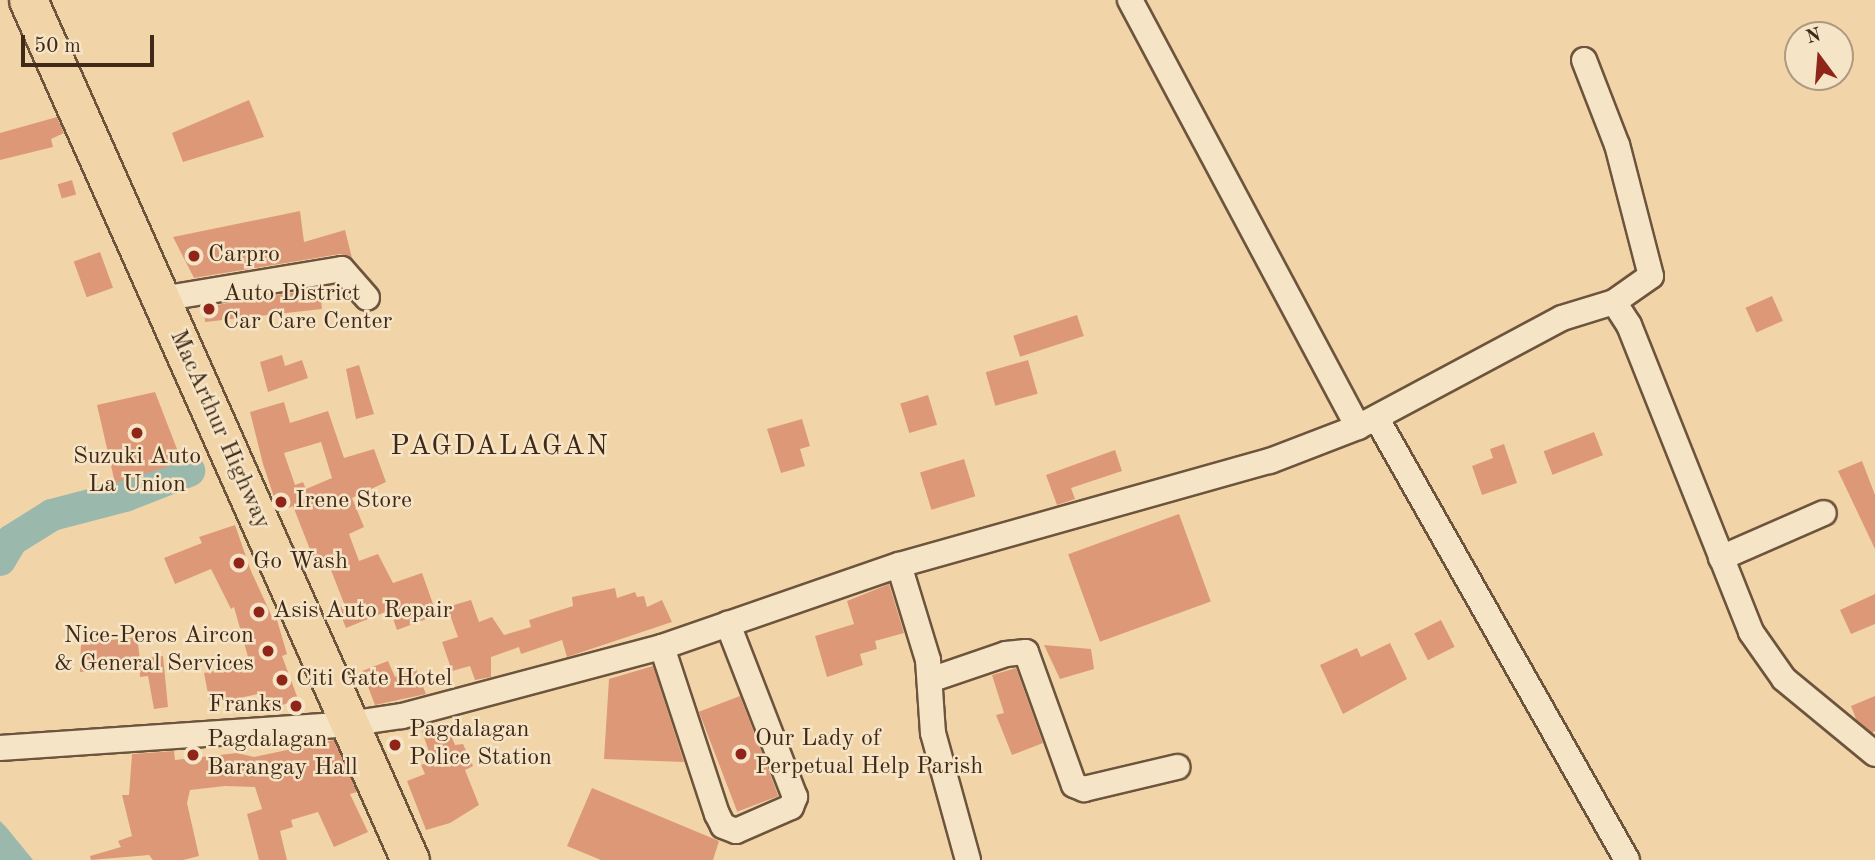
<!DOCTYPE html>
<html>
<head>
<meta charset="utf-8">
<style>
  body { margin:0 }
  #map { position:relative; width:1875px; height:860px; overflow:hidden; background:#f1d5a9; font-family:"Old Standard TT",serif }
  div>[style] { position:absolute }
  .water>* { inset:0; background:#9bb8ad }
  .river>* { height:32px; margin:-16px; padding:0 16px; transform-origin:16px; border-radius:16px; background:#9bb8ad }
  .building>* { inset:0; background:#d97; transform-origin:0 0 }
  .roads { filter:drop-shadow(2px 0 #6d543c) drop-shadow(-2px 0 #6d543c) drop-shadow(0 2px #6d543c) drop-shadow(0 -2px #6d543c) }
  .minor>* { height:24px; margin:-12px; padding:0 12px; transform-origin:12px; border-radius:12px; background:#f6e4c7 }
  .highway>* { height:37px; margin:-18.5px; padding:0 18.5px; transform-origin:18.5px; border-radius:18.5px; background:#f1d5a9 }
  .dots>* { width:19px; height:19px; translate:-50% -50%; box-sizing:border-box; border:4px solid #f6e4c7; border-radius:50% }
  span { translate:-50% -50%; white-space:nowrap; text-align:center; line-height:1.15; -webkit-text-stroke:5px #f6e4c7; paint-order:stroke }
  .poi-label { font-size:24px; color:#412918 }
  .left { translate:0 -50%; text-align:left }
  .right { translate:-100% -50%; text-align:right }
  .street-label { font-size:24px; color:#412918 }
  .quarter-label { font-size:28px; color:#412918; letter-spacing:2px }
  .north { position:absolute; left:1784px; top:21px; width:70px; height:70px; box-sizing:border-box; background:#f6e4c7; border:2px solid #ae9981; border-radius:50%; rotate:344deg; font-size:19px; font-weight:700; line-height:28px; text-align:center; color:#412918 }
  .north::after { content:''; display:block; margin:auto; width:24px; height:32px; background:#8f2418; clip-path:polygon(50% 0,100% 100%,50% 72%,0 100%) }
  .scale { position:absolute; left:21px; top:35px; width:133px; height:32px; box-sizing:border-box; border:4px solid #412918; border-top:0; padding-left:9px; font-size:21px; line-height:24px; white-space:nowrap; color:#412918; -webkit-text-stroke:5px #f6e4c7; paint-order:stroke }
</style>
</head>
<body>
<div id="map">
  <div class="water">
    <i style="clip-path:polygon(0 821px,6px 827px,33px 860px,0 860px)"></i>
  </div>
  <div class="river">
    <i style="left:0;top:560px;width:23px;rotate:-59deg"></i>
    <i style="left:12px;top:540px;width:47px;rotate:-32deg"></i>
    <i style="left:52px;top:515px;width:75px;rotate:-14.6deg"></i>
    <i style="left:125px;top:496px;width:69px;rotate:-21.3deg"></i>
  </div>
  <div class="building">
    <i style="clip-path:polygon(249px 100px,264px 137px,183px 162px,172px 133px)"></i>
    <i style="clip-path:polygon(57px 117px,64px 133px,51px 139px,53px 147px,0 160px,0 133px)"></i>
    <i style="left:72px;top:180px;width:15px;height:15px;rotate:74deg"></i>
    <i style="clip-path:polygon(300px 211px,304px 242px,345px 230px,352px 258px,340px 254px,194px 278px,173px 237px)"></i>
    <i style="left:100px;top:252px;width:38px;height:28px;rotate:70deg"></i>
    <i style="clip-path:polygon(320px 288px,322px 309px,205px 322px,204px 307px)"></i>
    <i style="left:1772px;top:296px;width:27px;height:29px;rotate:66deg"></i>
    <i style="left:1077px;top:315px;width:22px;height:67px;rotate:72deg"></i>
    <i style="clip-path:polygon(282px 355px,285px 366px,302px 360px,308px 378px,268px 392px,260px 362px)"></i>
    <i style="left:1028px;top:360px;width:35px;height:44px;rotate:74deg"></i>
    <i style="clip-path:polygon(359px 365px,374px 414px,356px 419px,346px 369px)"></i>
    <i style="clip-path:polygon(155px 392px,182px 462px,115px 483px,97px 405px)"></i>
    <i style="left:928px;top:395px;width:31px;height:29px;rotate:73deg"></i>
    <i style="clip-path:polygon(evenodd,284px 402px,290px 423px,328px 411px,344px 458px,374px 449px,386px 482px,352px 498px,364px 527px,349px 534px,359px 561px,378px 554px,393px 583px,422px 573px,437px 615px,397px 630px,390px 610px,346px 628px,338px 608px,345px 606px,329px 565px,318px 570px,293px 506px,279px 512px,263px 464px,250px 412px,284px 402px,321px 442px,332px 478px,306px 489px,303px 482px,295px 485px,284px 453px,321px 442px)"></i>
    <i style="clip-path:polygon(802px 419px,810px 446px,800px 449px,805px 466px,781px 473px,767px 429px)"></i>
    <i style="left:1594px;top:432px;width:25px;height:54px;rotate:69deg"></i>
    <i style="clip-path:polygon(1504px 444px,1517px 483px,1482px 495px,1472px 466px,1493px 458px,1490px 449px)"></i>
    <i style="clip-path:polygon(1115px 450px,1122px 471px,1071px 488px,1075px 499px,1057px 505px,1046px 475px)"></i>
    <i style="left:964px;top:459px;width:39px;height:46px;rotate:73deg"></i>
    <i style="clip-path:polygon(1862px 461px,1875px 495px,1875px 549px,1838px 471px)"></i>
    <i style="left:1179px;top:514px;width:93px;height:118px;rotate:70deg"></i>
    <i style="clip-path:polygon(235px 525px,251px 571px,274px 621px,277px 620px,287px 654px,282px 656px,298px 699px,269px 710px,263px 693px,210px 704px,204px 673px,250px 664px,234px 607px,231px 609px,211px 569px,175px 584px,164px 558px,202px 543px,199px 537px)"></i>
    <i style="clip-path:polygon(889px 584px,904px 633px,875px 641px,877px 649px,860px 654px,863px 665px,827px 677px,815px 636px,854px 624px,847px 601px)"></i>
    <i style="clip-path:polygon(615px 588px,617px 598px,635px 592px,637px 597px,644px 596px,647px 607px,662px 600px,672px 622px,567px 657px,562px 640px,521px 654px,519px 647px,491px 657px,491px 677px,475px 680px,470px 666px,452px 671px,442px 642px,458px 637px,447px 607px,471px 600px,479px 622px,492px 617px,504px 635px,531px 627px,529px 620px,573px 606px,572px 597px)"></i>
    <i style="clip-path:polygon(1875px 594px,1875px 624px,1851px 634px,1840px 610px)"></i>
    <i style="left:1441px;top:620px;width:30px;height:30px;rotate:63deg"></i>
    <i style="clip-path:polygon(111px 636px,111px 640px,137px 637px,140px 659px,163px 656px,168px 707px,154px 709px,148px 676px,140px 677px,139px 664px,80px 672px,81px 640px)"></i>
    <i style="clip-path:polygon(1390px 643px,1407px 679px,1343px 714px,1320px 665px,1357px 648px,1361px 657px)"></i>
    <i style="clip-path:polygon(1044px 645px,1091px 649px,1094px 669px,1060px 679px)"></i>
    <i style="clip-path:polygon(388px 661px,395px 677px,416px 669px,426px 694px,375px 705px,362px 671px)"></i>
    <i style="clip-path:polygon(653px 666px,684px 762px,604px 759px,609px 679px)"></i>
    <i style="clip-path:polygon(1016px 668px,1043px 743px,1012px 755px,996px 715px,1004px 713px,992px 675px)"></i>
    <i style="left:740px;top:696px;width:107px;height:44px;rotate:69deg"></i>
    <i style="clip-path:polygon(1875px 696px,1875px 731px,1872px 733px,1856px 719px,1851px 706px)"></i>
    <i style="clip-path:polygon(446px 723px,455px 745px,463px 744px,473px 766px,465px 770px,479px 805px,450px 823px,426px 830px,407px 781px,425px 774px,421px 765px,432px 761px,422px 731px)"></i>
    <i style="clip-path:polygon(334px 740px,357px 792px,350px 794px,368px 832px,334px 847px,318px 812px,291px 820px,293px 827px,280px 831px,287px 860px,259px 860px,247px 814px,262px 809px,255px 787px,225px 786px,190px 790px,187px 803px,199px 856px,183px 860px,153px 860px,149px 855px,91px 860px,90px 856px,121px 847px,118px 841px,132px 836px,122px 795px,129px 795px,132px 754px,174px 751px,175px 760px,237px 753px,254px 757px)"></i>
    <i style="clip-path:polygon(592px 788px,719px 841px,713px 860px,601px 860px,567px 846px)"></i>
  </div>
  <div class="roads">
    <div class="minor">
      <i style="left:1130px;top:0;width:484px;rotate:61.9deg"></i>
      <i style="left:161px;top:299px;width:183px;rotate:-9.4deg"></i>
      <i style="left:342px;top:269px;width:38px;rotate:49deg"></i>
      <i style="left:1614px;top:302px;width:27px;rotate:57deg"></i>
      <i style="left:1629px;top:325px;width:330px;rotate:68.3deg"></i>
      <i style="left:1751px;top:632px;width:57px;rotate:54.9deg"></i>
      <i style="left:1784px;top:679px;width:118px;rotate:39.5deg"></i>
      <i style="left:1377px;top:419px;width:507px;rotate:60.45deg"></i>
      <i style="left:1721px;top:558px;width:112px;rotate:-23.6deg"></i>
      <i style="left:899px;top:565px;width:99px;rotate:73deg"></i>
      <i style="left:928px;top:660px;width:73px;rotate:86.1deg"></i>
      <i style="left:933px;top:733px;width:132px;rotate:74.6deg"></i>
      <i style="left:662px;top:647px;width:176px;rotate:71.8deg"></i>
      <i style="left:717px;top:814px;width:13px;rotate:63deg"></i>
      <i style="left:723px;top:826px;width:14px;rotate:21deg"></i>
      <i style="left:736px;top:831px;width:60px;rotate:-23.6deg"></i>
      <i style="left:791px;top:807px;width:11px;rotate:-68deg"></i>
      <i style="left:795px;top:797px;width:186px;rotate:-111.2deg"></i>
      <i style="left:930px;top:680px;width:80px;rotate:-18.9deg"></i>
      <i style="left:1006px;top:654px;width:20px;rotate:-6deg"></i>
      <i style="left:1026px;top:652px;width:141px;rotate:70.2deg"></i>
      <i style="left:1074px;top:785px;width:11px;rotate:22deg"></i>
      <i style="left:1084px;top:789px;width:96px;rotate:-13.3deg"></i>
      <i style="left:0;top:748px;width:349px;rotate:-3.9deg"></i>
      <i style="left:348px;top:724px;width:55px;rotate:-8.4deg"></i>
      <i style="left:402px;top:716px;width:269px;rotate:-14.9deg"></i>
      <i style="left:662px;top:647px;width:251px;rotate:-19.1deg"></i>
      <i style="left:899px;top:565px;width:385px;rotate:-15.7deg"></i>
      <i style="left:1270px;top:461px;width:94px;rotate:-21.1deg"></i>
      <i style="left:1358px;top:427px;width:231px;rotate:-28.1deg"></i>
      <i style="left:1562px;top:318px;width:54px;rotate:-17.1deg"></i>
      <i style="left:1614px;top:302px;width:45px;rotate:-35.1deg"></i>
      <i style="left:1651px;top:276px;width:135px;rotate:-104.5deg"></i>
      <i style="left:1617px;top:145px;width:91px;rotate:-111.2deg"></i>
    </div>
    <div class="highway">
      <i style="left:28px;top:0;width:941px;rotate:66.05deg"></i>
    </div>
  </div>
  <div class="dots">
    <i style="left:194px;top:256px;background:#8f2418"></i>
    <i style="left:209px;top:309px;background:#8f2418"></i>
    <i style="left:137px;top:433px;background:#8f2418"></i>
    <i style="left:281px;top:502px;background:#8f2418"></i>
    <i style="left:239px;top:563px;background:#8f2418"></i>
    <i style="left:259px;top:612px;background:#8f2418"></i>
    <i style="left:268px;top:651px;background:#8f2418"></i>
    <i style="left:282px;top:680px;background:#8f2418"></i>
    <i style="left:296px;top:706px;background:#8f2418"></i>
    <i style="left:395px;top:745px;background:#8f2418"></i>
    <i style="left:741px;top:754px;background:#8f2418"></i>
    <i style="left:193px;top:755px;background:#8f2418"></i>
  </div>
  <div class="poi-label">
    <span class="left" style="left:208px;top:256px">Carpro</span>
    <span class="left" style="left:223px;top:309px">Auto District<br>Car Care Center</span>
    <span style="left:137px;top:472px">Suzuki Auto<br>La Union</span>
    <span class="left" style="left:295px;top:502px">Irene Store</span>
    <span class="left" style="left:253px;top:563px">Go Wash</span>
    <span class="left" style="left:273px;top:612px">Asis Auto Repair</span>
    <span class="right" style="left:254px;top:651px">Nice-Peros Aircon<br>&amp; General Services</span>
    <span class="left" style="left:296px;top:680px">Citi Gate Hotel</span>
    <span class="right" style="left:282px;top:706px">Franks</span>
    <span class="left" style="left:409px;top:745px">Pagdalagan<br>Police Station</span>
    <span class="left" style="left:755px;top:754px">Our Lady of<br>Perpetual Help Parish</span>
    <span class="left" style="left:207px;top:755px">Pagdalagan<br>Barangay Hall</span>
  </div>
  <div class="street-label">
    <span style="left:219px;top:430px;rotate:66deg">MacArthur Highway</span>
  </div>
  <div class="quarter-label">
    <span style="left:500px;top:447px">PAGDALAGAN</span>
  </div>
  <div class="north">N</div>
  <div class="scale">50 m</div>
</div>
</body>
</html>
